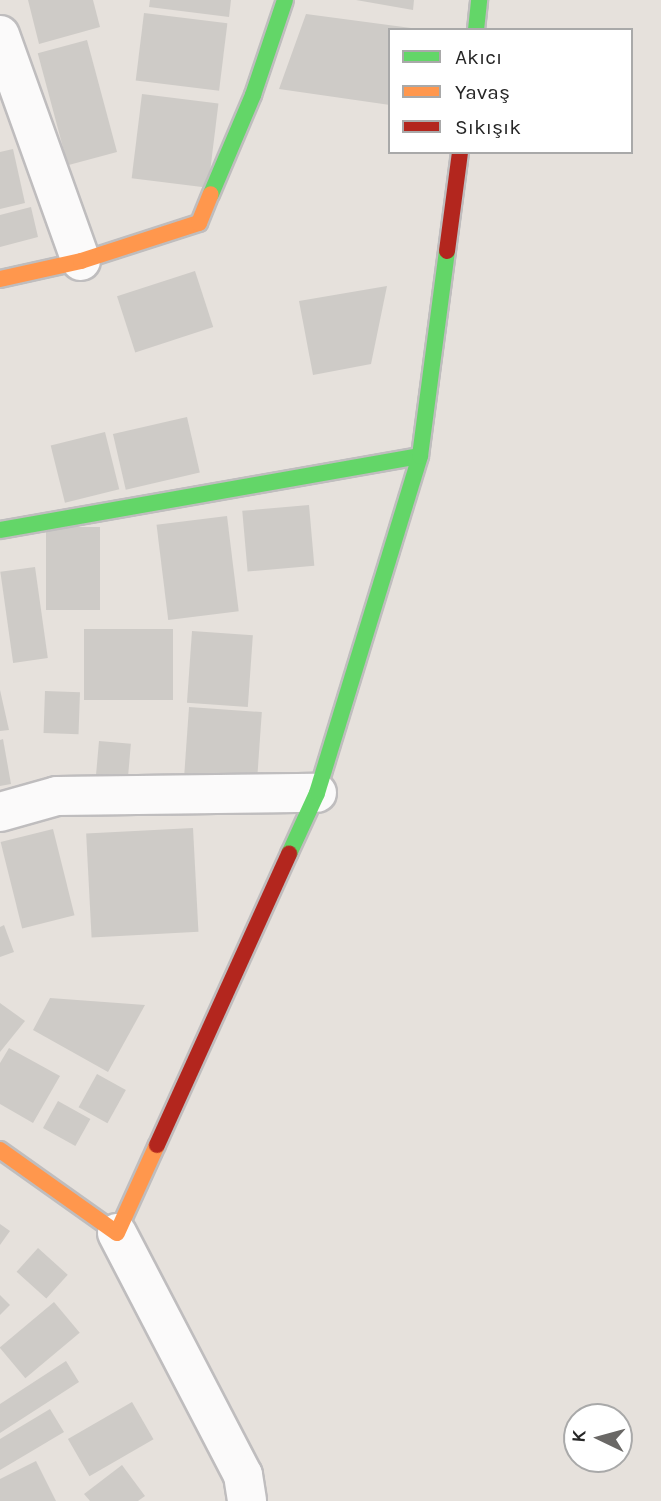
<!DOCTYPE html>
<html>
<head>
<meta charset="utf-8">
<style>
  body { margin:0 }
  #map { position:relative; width:661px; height:1501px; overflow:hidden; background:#e6e1dc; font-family:Karla,sans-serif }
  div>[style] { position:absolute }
  .building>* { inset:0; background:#cecbc7; transform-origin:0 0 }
  .roads { filter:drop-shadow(2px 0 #bfbdbe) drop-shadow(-2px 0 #bfbdbe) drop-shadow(0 2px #bfbdbe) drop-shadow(0 -2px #bfbdbe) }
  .street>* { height:38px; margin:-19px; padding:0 19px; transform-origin:19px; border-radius:19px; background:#fbfafa }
  .fast>* { height:16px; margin:-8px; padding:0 8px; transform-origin:8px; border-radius:8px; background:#63d668 }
  .slow>* { height:16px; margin:-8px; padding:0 8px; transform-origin:8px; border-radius:8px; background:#ff974d }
  .jam>* { height:16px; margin:-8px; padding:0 8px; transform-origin:8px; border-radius:8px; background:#b3261e }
  span { translate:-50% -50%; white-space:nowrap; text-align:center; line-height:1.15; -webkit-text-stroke:5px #fff; paint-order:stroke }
  .legend { position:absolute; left:388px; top:28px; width:245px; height:126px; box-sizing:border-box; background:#fff; border:2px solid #a9a9a9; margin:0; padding:9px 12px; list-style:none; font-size:21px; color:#272727 }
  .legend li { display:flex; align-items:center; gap:14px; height:35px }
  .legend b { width:35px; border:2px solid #a9a9a9 }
  .north { position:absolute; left:563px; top:1403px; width:70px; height:70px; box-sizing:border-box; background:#fff; border:2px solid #a9a9a9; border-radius:50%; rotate:275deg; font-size:19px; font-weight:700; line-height:28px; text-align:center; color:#272727 }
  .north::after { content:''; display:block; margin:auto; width:24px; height:32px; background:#6a6866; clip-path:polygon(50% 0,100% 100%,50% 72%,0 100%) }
</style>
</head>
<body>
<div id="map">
  <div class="building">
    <i style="clip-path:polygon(28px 0,93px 0,100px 27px,39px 44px)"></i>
    <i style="clip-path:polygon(150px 0,231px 0,229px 17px,149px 7px)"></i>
    <i style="clip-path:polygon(356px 0,414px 0,413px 10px)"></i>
    <i style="left:144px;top:13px;width:84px;height:68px;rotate:7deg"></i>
    <i style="clip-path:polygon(306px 14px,411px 28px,390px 30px,390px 105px,279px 89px)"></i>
    <i style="left:87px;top:40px;width:116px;height:51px;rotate:75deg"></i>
    <i style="left:142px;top:94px;width:77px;height:85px;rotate:7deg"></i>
    <i style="clip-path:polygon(13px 149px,25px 203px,0 209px,0 152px)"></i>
    <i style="clip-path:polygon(31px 207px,38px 237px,0 247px,0 215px)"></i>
    <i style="left:195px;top:271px;width:59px;height:82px;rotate:72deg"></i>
    <i style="clip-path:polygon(387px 286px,371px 364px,313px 375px,299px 301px)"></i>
    <i style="left:187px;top:417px;width:57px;height:76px;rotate:77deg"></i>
    <i style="left:105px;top:432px;width:59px;height:56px;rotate:76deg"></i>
    <i style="left:309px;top:505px;width:61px;height:67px;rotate:85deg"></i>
    <i style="left:227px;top:516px;width:96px;height:71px;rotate:83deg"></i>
    <i style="left:46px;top:527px;width:54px;height:83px"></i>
    <i style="left:35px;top:567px;width:92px;height:35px;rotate:82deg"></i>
    <i style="left:84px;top:629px;width:89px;height:71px"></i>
    <i style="left:192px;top:631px;width:61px;height:72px;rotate:4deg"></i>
    <i style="clip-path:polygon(0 690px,9px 730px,0 731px)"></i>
    <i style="left:45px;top:691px;width:35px;height:42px;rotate:2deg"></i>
    <i style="left:189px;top:707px;width:73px;height:74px;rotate:4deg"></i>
    <i style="clip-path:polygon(3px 739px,11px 784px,0 786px,0 740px)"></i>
    <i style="left:99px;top:741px;width:32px;height:39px;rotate:5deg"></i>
    <i style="left:193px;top:828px;width:104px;height:107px;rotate:87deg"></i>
    <i style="left:53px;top:829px;width:89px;height:54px;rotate:76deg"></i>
    <i style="clip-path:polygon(4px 925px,14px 952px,0 957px,0 927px)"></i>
    <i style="clip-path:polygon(50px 998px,145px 1005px,108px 1072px,33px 1030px)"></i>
    <i style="clip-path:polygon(0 1003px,25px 1021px,0 1052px)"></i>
    <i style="clip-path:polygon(9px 1048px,60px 1076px,33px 1123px,0 1104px,0 1063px)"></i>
    <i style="left:97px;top:1074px;width:33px;height:38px;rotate:29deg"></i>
    <i style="left:58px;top:1101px;width:37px;height:31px;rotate:29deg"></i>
    <i style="clip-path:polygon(0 1224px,10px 1231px,0 1245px)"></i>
    <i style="left:38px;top:1248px;width:40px;height:32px;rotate:42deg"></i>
    <i style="clip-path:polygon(0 1295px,10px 1305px,0 1315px)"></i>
    <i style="left:54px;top:1302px;width:40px;height:71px;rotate:50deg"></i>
    <i style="clip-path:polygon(66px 1361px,79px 1382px,0 1433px,0 1404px)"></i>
    <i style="left:132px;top:1402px;width:43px;height:74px;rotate:60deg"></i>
    <i style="clip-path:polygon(50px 1409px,64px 1432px,0 1470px,0 1439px)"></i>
    <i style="clip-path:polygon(36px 1461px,56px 1501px,0 1501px,0 1479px)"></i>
    <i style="clip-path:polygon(122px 1465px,145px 1496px,138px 1501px,90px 1501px,84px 1494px)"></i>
  </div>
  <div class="roads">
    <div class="street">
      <i style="left:0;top:35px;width:240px;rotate:70.3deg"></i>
      <i style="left:0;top:812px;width:59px;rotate:-15.7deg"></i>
      <i style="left:57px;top:796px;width:260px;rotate:-0.7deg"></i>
      <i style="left:117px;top:1233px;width:273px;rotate:62.5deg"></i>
      <i style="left:243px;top:1475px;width:26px;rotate:81deg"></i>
    </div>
    <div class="fast">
      <i style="left:476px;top:30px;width:30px;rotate:-84deg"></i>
      <i style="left:211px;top:194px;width:108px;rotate:-67deg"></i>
      <i style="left:253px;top:95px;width:100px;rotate:-71.4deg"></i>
      <i style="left:0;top:530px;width:426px;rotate:-10deg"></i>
      <i style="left:289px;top:854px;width:67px;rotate:-65.3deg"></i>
      <i style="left:317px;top:793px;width:352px;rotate:-73deg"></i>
      <i style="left:420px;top:456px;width:207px;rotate:-82.5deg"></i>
    </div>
    <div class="slow">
      <i style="left:0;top:279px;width:83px;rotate:-12.5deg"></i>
      <i style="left:81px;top:261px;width:124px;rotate:-17.9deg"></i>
      <i style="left:199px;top:223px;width:31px;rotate:-68deg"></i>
      <i style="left:0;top:1150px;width:143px;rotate:35.4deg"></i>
      <i style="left:117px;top:1233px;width:97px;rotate:-65.6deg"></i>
    </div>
    <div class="jam">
      <i style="left:447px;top:251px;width:100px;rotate:-82.5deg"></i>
      <i style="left:157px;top:1145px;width:320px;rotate:-65.6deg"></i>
    </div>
  </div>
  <ul class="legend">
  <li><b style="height:9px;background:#63d668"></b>Akıcı</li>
  <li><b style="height:9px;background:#ff974d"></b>Yavaş</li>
  <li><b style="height:9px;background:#b3261e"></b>Sıkışık</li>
  </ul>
  <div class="north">K</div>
</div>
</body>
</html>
